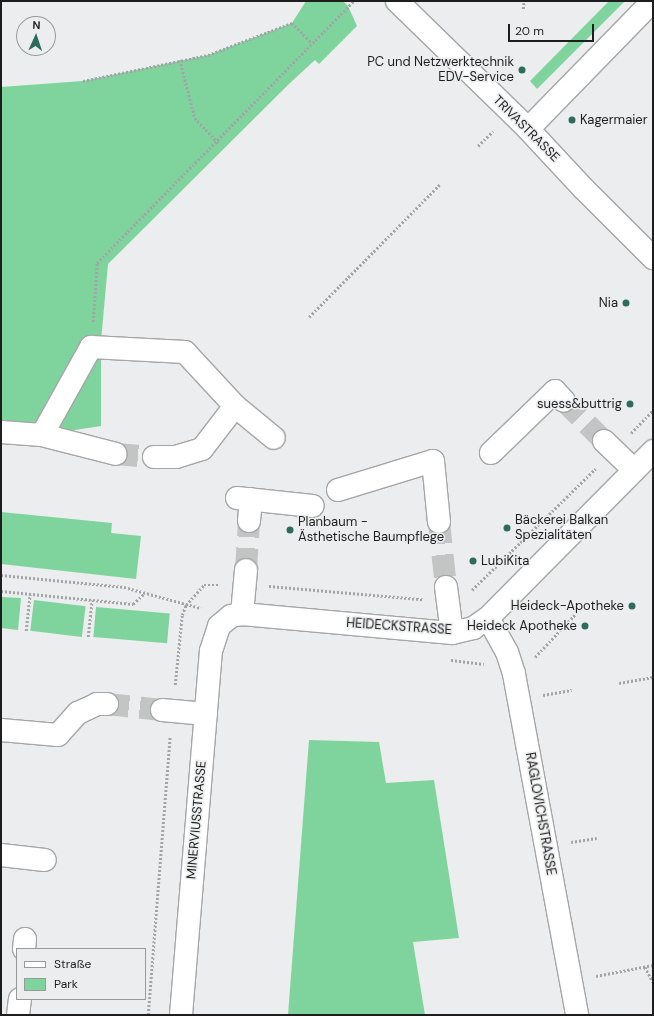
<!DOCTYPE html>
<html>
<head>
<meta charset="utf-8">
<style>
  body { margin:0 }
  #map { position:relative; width:654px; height:1016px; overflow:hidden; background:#ecedee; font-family:"DM Sans",sans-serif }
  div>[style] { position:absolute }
  .green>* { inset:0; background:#7fd49d; transform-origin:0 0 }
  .minor-tunnel>* { height:22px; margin-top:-11px; transform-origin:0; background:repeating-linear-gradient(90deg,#c3c4c4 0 22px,transparent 0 33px) }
  .path>* { height:2.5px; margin-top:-1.25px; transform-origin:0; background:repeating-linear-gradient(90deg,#a3a4a5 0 2px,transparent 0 4px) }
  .roads { filter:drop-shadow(1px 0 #a5a6a7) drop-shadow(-1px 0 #a5a6a7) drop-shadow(0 1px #a5a6a7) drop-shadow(0 -1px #a5a6a7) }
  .minor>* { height:22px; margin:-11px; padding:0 11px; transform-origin:11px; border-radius:11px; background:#fff }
  .dots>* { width:11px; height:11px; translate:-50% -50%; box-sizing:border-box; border:2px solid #ecedee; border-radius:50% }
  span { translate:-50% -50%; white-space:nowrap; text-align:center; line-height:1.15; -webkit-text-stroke:3px #ecedee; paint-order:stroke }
  .poi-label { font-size:13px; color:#1e1e1e }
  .right { translate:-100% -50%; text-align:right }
  .left { translate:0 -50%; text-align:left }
  .street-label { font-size:13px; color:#1e1e1e }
  .frame { position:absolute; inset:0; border:2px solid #1e1e1e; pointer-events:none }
  .legend { position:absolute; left:16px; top:948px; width:130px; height:52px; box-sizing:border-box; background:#ecedee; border:1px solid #9a9a9b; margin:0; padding:5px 7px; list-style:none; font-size:12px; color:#1e1e1e }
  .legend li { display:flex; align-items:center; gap:8px; height:20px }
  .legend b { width:20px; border:1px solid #9a9a9b }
  .north { position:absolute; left:16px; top:16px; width:40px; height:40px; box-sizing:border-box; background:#ecedee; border:1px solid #9a9a9b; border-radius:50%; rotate:3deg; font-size:11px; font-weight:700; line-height:16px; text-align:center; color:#1e1e1e }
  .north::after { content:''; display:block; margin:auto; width:14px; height:18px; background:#2d6c5a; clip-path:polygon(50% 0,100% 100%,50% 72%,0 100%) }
  .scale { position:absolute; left:508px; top:24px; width:86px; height:18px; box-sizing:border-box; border:2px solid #1e1e1e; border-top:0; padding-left:5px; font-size:12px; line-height:14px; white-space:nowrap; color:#1e1e1e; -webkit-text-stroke:3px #ecedee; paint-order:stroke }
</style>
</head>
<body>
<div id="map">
  <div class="green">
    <i style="clip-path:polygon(306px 1px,343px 1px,348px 6px,357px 26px,319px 64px,315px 60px,290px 83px,108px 264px,101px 341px,101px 426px,42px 435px,1px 429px,1px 87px,83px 81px,208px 55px,292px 23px)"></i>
    <i style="clip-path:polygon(609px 1px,625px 1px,537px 89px,530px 81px)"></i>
    <i style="clip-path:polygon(1px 512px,112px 523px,111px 533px,141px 536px,136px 579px,1px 564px)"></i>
    <i style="clip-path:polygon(1px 597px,21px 598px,18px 630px,1px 628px)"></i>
    <i style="left:34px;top:600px;width:52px;height:31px;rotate:7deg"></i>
    <i style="left:96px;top:607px;width:74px;height:30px;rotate:5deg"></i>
    <i style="clip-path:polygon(309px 740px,379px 742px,386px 783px,434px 780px,459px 938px,413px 942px,425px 1015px,288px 1015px)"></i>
  </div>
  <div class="minor-tunnel">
    <i style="left:564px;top:401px;width:57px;rotate:45deg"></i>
    <i style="left:116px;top:454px;width:38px;rotate:5deg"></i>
    <i style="left:439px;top:522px;width:65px;rotate:83.9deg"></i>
    <i style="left:246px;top:570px;width:49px;rotate:-86.5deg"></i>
    <i style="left:107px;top:704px;width:55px;rotate:6.2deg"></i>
  </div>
  <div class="path">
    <i style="left:523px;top:9px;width:8px;rotate:-83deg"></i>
    <i style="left:180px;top:60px;width:60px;rotate:75.5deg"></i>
    <i style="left:195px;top:118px;width:35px;rotate:47deg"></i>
    <i style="left:83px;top:81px;width:128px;rotate:-11.7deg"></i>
    <i style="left:208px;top:55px;width:90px;rotate:-20.9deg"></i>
    <i style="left:292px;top:23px;width:28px;rotate:45deg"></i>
    <i style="left:478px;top:146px;width:21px;rotate:-45deg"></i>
    <i style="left:309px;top:317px;width:187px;rotate:-45.4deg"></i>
    <i style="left:93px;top:322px;width:59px;rotate:-86.1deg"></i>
    <i style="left:97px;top:263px;width:367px;rotate:-45.6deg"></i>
    <i style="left:631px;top:433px;width:32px;rotate:-46deg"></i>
    <i style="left:1px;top:575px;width:124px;rotate:5.6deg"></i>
    <i style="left:124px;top:587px;width:80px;rotate:15.3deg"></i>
    <i style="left:269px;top:586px;width:154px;rotate:4.9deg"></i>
    <i style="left:472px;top:590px;width:173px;rotate:-44.5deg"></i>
    <i style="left:1px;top:591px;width:133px;rotate:5.6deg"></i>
    <i style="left:133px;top:604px;width:16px;rotate:-43deg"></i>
    <i style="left:26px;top:631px;width:37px;rotate:-84deg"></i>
    <i style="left:88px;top:637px;width:37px;rotate:-84deg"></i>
    <i style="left:535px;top:657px;width:71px;rotate:-46.7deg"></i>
    <i style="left:451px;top:660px;width:33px;rotate:7deg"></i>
    <i style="left:619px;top:683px;width:35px;rotate:-10deg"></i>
    <i style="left:175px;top:685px;width:70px;rotate:-84.3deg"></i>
    <i style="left:182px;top:615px;width:11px;rotate:-68deg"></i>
    <i style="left:186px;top:605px;width:27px;rotate:-48deg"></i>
    <i style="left:204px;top:585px;width:14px"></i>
    <i style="left:543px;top:695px;width:29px;rotate:-10deg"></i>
    <i style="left:571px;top:842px;width:26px;rotate:-9deg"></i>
    <i style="left:645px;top:967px;width:17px;rotate:62deg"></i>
    <i style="left:596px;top:976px;width:58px;rotate:-10.9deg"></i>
    <i style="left:148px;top:1015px;width:280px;rotate:-85.5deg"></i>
  </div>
  <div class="roads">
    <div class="minor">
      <i style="left:397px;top:1px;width:183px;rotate:44.3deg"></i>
      <i style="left:528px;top:129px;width:82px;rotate:47deg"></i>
      <i style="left:584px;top:189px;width:98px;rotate:45deg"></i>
      <i style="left:528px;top:129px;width:179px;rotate:-45.7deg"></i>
      <i style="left:235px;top:406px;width:50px;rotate:39.4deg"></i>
      <i style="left:1px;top:432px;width:41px;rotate:4.2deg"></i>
      <i style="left:42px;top:435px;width:76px;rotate:14.4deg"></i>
      <i style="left:42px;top:435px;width:101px;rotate:-60.9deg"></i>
      <i style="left:91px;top:347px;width:94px;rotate:3deg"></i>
      <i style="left:185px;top:352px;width:74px;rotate:47.2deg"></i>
      <i style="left:235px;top:406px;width:54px;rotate:127.5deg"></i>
      <i style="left:202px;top:449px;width:27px;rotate:163deg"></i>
      <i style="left:176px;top:457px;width:22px;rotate:180deg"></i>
      <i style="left:604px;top:441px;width:42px;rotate:44deg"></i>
      <i style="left:491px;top:453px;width:89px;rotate:-44.1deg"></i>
      <i style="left:555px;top:391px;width:13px;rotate:48deg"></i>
      <i style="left:338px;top:490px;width:99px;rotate:-17deg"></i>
      <i style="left:433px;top:461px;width:61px;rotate:84.4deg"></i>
      <i style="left:237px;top:498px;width:76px;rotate:6deg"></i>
      <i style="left:249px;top:521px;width:22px;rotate:-85deg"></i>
      <i style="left:446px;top:587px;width:46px;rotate:82.6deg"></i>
      <i style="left:242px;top:614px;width:44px;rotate:-84.8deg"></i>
      <i style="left:488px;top:618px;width:39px;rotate:61deg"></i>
      <i style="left:507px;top:652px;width:23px;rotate:72deg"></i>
      <i style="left:514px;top:674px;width:347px;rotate:79.5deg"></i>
      <i style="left:162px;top:710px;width:44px;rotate:5.2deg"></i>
      <i style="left:1px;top:730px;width:57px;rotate:5deg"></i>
      <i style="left:58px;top:735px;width:30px;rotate:-48deg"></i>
      <i style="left:78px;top:713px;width:21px;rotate:-25deg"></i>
      <i style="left:97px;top:704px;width:10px"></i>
      <i style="left:1px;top:855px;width:44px;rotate:6.5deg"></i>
      <i style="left:24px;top:949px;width:10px;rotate:-84deg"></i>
      <i style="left:18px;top:1015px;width:16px;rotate:-83deg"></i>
      <i style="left:181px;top:1015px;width:365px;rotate:-85.3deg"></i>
      <i style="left:211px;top:651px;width:26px;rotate:-72deg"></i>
      <i style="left:219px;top:626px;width:16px;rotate:-40deg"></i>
      <i style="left:231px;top:616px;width:11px;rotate:-10deg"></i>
      <i style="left:242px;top:614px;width:211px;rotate:5.2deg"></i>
      <i style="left:452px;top:633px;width:22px;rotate:-13deg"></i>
      <i style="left:473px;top:628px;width:18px;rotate:-34deg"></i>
      <i style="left:488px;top:618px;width:235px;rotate:-45.3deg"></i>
    </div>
  </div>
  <div class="dots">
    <i style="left:522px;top:70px;background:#2d6c5a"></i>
    <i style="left:572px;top:120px;background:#2d6c5a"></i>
    <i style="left:626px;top:303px;background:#2d6c5a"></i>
    <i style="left:630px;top:404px;background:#2d6c5a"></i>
    <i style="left:507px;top:528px;background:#2d6c5a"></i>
    <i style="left:290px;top:530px;background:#2d6c5a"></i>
    <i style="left:473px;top:561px;background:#2d6c5a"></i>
    <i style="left:632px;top:606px;background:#2d6c5a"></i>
    <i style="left:585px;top:626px;background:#2d6c5a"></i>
  </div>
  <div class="poi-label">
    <span class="right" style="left:514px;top:70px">PC und Netzwerktechnik<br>EDV-Service</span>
    <span class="left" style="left:580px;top:120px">Kagermaier</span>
    <span class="right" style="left:618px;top:303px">Nia</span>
    <span class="right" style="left:622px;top:404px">suess&amp;buttrig</span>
    <span class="left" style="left:515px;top:528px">Bäckerei Balkan<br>Spezialitäten</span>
    <span class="left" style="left:298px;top:530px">Planbaum -<br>Ästhetische Baumpflege</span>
    <span class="left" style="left:481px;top:561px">LubiKita</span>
    <span class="right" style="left:624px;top:606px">Heideck-Apotheke</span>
    <span class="right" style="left:577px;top:626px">Heideck Apotheke</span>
  </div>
  <div class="street-label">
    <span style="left:526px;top:129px;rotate:45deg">TRIVASTRASSE</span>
    <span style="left:399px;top:627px;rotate:4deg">HEIDECKSTRASSE</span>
    <span style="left:540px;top:814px;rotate:80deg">RAGLOVICHSTRASSE</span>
    <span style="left:197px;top:820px;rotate:-85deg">MINERVIUSSTRASSE</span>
  </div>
  <div class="frame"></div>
  <ul class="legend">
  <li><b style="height:5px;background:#fff"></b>Straße</li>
  <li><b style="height:11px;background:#7fd49d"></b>Park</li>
  </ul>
  <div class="north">N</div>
  <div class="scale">20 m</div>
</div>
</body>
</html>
